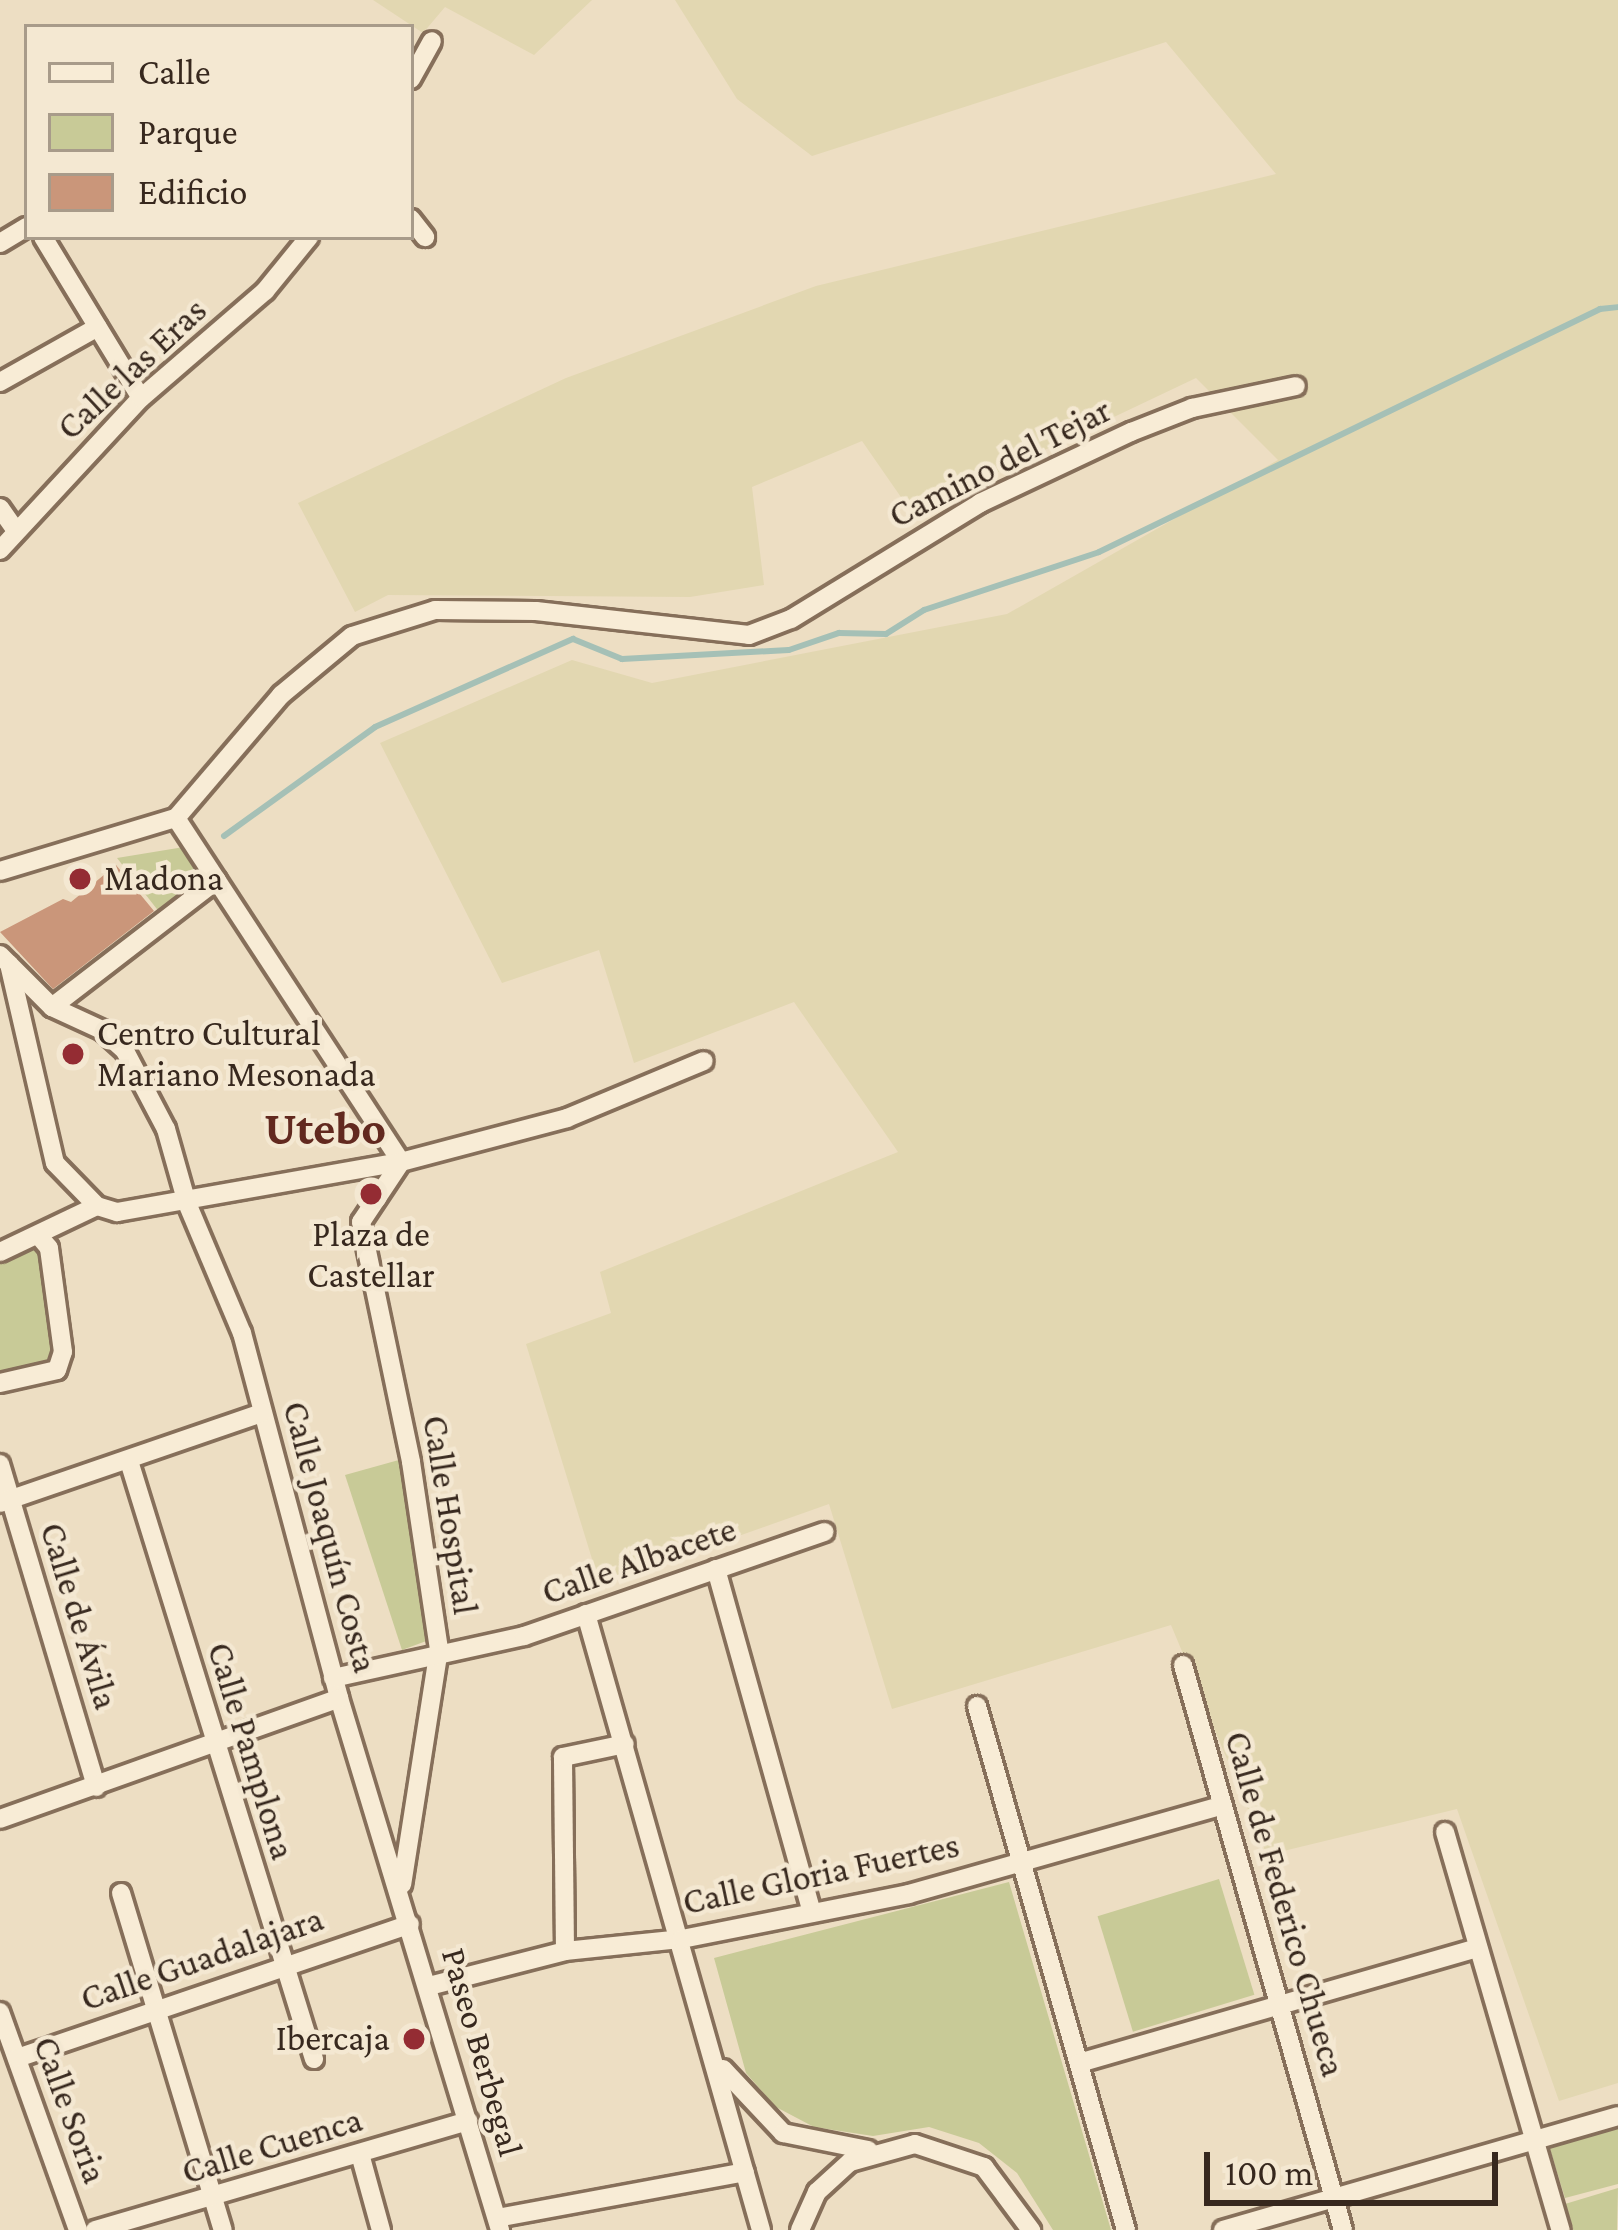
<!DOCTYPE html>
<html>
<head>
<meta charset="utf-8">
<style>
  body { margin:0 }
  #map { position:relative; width:1618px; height:2230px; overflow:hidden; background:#eddec3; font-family:"Crimson Pro",serif }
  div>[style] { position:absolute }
  .farmland>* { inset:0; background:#e2d7b1 }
  .green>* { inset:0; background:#c8ca97; transform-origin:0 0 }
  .stream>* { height:6px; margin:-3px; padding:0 3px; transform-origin:3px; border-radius:3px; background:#a5c0b6 }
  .building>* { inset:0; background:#ca967a }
  .roads { filter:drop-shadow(3px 0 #866f5a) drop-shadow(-3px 0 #866f5a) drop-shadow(0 3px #866f5a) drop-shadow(0 -3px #866f5a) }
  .minor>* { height:18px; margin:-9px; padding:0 9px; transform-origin:9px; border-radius:9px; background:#f8ecd6 }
  .dots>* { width:33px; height:33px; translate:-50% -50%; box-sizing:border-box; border:6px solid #f4e8d2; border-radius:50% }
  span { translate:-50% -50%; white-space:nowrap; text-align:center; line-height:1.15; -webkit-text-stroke:9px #f4e8d2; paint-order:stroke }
  .street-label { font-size:36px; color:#37281e }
  .poi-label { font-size:36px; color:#37281e }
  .left { translate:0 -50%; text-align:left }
  .right { translate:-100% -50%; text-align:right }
  .district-label { font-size:48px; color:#62291f; font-weight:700 }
  .legend { position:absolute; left:24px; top:24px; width:390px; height:216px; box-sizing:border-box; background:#f4e8d2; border:3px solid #a89b8a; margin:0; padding:15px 21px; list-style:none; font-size:36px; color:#37281e }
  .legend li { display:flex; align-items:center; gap:24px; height:60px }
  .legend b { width:60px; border:3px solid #a89b8a }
  .scale { position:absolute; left:1204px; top:2152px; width:294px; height:54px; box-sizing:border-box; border:6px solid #37281e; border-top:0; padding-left:15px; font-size:36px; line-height:42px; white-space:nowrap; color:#37281e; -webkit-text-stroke:9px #f4e8d2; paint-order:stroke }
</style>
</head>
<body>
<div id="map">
  <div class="farmland">
    <i style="clip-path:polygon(373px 0,592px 0,534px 55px,445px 7px,423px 33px)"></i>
    <i style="clip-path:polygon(675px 0,1618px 0,1618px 2083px,1559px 2101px,1457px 1809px,1267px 1855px,1171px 1625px,892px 1709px,829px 1504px,600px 1585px,526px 1344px,611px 1313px,600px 1272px,898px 1152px,794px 1002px,634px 1063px,599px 950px,502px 983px,380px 743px,572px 660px,652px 683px,1007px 614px,1278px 460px,1196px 378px,912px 513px,862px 441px,752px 487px,764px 585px,690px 597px,388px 595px,355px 612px,298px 503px,566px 378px,816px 286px,1276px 174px,1166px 42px,812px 156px,737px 99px)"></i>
  </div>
  <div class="green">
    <i style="clip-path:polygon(184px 847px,208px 878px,160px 913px,117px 858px)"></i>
    <i style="clip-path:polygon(39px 1243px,60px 1351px,55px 1367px,0 1379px,0 1257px)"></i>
    <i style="clip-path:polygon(406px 1458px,429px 1640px,402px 1650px,345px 1475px)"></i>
    <i style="left:1219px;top:1879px;width:121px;height:127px;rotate:73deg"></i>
    <i style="clip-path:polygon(1009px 1882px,1111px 2230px,1053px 2230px,1017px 2173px,979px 2143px,929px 2127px,873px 2136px,814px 2127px,776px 2107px,746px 2073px,714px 1958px)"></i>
    <i style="clip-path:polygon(1618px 2127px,1618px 2184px,1565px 2198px,1549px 2146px)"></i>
    <i style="clip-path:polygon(1618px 2188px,1617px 2230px,1573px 2230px,1565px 2204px)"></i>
  </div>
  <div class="stream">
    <i style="left:224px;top:836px;width:186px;rotate:-35.8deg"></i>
    <i style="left:375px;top:727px;width:217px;rotate:-24deg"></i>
    <i style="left:573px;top:639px;width:53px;rotate:22.2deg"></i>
    <i style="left:622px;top:659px;width:167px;rotate:-3.1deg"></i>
    <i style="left:789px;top:650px;width:53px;rotate:-18.8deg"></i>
    <i style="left:839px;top:633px;width:47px;rotate:1.2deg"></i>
    <i style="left:886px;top:634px;width:45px;rotate:-32.3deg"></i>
    <i style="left:924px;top:610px;width:184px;rotate:-18.3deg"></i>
    <i style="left:1099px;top:552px;width:557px;rotate:-25.87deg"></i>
    <i style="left:1600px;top:309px;width:18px;rotate:-6deg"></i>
  </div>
  <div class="building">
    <i style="clip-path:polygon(116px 865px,154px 911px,53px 989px,0 932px,63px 899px,71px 902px)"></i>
  </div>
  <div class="roads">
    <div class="minor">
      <i style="left:411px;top:79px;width:43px;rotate:-61.1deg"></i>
      <i style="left:411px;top:219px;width:23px;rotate:52deg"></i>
      <i style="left:43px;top:237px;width:188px;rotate:58.7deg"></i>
      <i style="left:0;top:243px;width:31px;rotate:-31deg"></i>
      <i style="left:0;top:382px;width:112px;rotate:-29.3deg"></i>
      <i style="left:0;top:508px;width:28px;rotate:55deg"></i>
      <i style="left:0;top:550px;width:207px;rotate:-47.2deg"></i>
      <i style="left:141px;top:398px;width:164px;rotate:-40.8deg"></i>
      <i style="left:265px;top:291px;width:70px;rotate:-50.8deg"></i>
      <i style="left:176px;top:818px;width:411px;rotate:56.8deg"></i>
      <i style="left:0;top:871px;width:184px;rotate:-16.8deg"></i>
      <i style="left:176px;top:818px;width:162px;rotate:-49.5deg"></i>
      <i style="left:281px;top:695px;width:92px;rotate:-39.7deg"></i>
      <i style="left:352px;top:636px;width:87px;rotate:-17.4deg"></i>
      <i style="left:435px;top:610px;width:101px;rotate:0.6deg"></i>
      <i style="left:536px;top:611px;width:214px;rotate:6.4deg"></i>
      <i style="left:749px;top:635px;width:45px;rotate:-20.9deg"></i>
      <i style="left:791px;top:619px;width:222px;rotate:-31.5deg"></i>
      <i style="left:980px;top:503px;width:167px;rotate:-25.2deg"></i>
      <i style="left:1131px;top:432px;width:66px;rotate:-21.5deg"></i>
      <i style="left:1192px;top:408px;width:106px;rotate:-11.9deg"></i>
      <i style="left:0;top:955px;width:74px;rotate:45deg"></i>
      <i style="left:52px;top:1007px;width:55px;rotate:24.7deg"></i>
      <i style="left:102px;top:1030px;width:31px;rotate:42deg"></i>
      <i style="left:125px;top:1051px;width:88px;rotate:62.3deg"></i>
      <i style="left:166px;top:1129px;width:77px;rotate:74.2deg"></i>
      <i style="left:187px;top:1203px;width:141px;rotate:67.1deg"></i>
      <i style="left:242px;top:1333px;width:378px;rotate:75.1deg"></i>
      <i style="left:339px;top:1698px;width:556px;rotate:73.16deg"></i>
      <i style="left:9px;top:964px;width:204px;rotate:77deg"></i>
      <i style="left:55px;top:1163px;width:60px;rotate:45.7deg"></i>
      <i style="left:97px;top:1206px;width:21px;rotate:17deg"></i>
      <i style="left:117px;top:1212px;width:288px;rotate:-10deg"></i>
      <i style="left:401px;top:1162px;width:172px;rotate:-14.8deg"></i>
      <i style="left:567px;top:1118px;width:148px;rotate:-22.6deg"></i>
      <i style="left:52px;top:1007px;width:208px;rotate:-37.6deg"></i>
      <i style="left:401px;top:1162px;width:72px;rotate:123.7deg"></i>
      <i style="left:361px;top:1222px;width:245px;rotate:78.2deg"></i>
      <i style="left:411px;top:1462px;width:189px;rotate:81.5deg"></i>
      <i style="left:439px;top:1649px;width:238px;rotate:98.9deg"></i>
      <i style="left:0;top:1252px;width:107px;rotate:-25.4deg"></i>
      <i style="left:0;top:1383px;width:58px;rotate:-12.8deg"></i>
      <i style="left:57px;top:1370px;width:19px;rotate:-72deg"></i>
      <i style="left:63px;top:1352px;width:105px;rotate:-97.7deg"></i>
      <i style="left:49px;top:1248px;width:16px;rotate:-130deg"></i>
      <i style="left:129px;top:1461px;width:626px;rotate:72.81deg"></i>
      <i style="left:0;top:1464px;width:337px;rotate:73.4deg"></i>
      <i style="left:0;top:1503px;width:277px;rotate:-19deg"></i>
      <i style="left:716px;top:1569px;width:357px;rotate:74.4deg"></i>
      <i style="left:586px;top:1614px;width:640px;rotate:74.14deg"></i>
      <i style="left:1183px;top:1665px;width:587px;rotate:74.19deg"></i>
      <i style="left:333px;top:1678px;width:196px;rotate:-12.4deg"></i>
      <i style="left:524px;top:1636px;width:318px;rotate:-19.1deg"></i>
      <i style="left:977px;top:1706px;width:545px;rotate:74.13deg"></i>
      <i style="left:0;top:1819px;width:360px;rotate:-19.6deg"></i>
      <i style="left:1445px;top:1832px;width:415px;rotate:73.8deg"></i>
      <i style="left:121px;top:1893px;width:352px;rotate:73.2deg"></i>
      <i style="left:565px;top:1951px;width:194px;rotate:-90.6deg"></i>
      <i style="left:563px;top:1757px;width:63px;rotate:-11.8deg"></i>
      <i style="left:429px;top:1986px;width:140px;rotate:-14.4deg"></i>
      <i style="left:565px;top:1951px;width:118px;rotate:-5.9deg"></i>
      <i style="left:682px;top:1939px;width:231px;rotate:-11.2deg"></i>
      <i style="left:909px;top:1894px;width:326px;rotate:-15.8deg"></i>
      <i style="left:0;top:2012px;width:232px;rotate:70.3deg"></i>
      <i style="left:17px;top:2058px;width:415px;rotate:-18.8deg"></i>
      <i style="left:1079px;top:2063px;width:415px;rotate:-16.1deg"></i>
      <i style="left:723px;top:2069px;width:88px;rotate:46.8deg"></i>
      <i style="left:783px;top:2133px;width:87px;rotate:11.3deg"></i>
      <i style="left:360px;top:2154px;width:79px;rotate:74.6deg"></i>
      <i style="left:497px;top:2218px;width:252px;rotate:-10.5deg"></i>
      <i style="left:95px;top:2230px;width:389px;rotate:-16.3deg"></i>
      <i style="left:800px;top:2230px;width:42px;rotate:-65.9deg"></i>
      <i style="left:817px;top:2192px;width:45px;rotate:-42.3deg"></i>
      <i style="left:850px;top:2162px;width:67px;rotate:-15.5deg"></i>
      <i style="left:915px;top:2144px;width:73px;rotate:18.4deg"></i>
      <i style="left:984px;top:2167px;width:79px;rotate:53.3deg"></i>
      <i style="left:1223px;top:2230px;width:411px;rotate:-16.1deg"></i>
    </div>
  </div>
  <div class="dots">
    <i style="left:80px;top:879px;background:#942c33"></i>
    <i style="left:73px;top:1054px;background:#942c33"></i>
    <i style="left:371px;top:1194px;background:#942c33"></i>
    <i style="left:414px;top:2039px;background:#942c33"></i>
  </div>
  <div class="street-label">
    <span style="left:132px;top:369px;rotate:-43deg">Calle las Eras</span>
    <span style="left:1000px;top:463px;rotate:-27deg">Camino del Tejar</span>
    <span style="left:450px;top:1515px;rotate:81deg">Calle Hospital</span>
    <span style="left:330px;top:1537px;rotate:75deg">Calle Joaquín Costa</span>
    <span style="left:639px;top:1561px;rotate:-19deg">Calle Albacete</span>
    <span style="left:79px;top:1616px;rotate:73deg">Calle de Ávila</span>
    <span style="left:251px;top:1751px;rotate:73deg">Calle Pamplona</span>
    <span style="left:821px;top:1874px;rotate:-12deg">Calle Gloria Fuertes</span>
    <span style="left:1285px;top:1904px;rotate:74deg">Calle de Federico Chueca</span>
    <span style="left:202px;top:1959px;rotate:-19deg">Calle Guadalajara</span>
    <span style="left:482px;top:2052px;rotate:74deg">Paseo Berbegal</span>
    <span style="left:70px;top:2110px;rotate:70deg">Calle Soria</span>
    <span style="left:272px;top:2146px;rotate:-17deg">Calle Cuenca</span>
  </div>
  <div class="poi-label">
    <span class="left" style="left:104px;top:879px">Madona</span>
    <span class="left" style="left:97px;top:1054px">Centro Cultural<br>Mariano Mesonada</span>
    <span style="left:371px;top:1255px">Plaza de<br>Castellar</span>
    <span class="right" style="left:390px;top:2039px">Ibercaja</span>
  </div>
  <div class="district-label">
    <span style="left:325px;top:1128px">Utebo</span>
  </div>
  <ul class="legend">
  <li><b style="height:15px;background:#f8ecd6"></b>Calle</li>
  <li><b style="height:33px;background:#c8ca97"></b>Parque</li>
  <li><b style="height:33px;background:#ca967a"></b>Edificio</li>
  </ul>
  <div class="scale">100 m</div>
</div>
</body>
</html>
